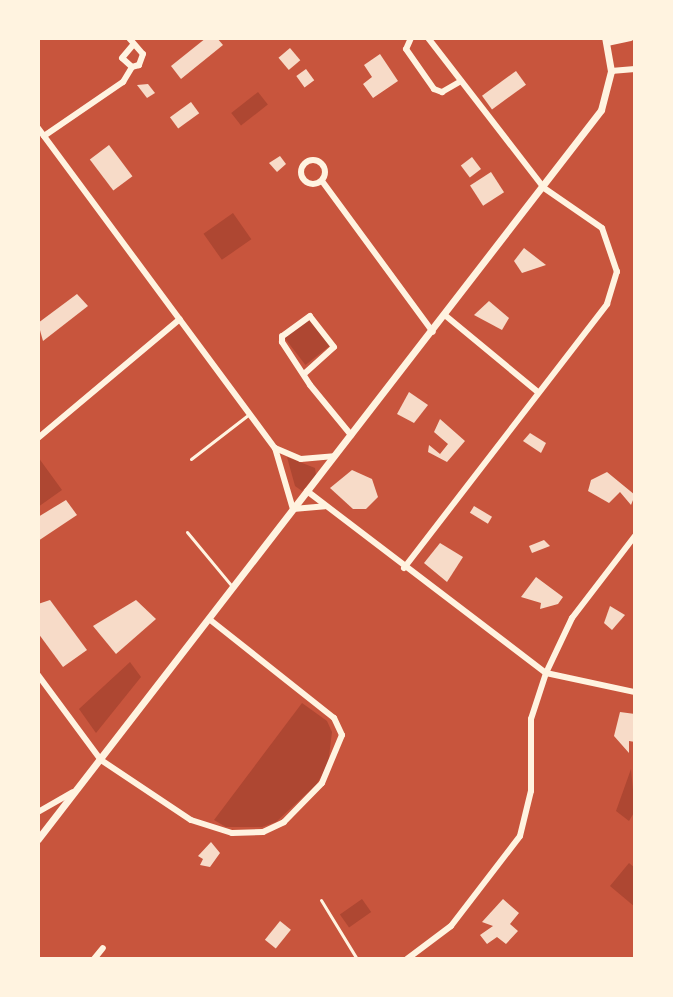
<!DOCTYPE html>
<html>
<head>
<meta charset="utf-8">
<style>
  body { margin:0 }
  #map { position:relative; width:673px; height:997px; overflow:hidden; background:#c8553d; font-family:Cabin,sans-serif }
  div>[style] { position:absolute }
  .green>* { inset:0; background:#ae4732; transform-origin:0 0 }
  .building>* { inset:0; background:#f7dbc8; transform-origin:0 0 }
  .service>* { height:3px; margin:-1.5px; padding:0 1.5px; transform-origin:1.5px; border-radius:1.5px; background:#fff3e0 }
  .minor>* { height:6px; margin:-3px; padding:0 3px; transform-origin:3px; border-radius:3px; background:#fff3e0 }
  .minor>.ring { margin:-3px; padding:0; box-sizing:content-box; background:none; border:6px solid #fff3e0; border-radius:50% }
  .tertiary>* { height:7px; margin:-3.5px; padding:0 3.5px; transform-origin:3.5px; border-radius:3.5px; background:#fff3e0 }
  span { translate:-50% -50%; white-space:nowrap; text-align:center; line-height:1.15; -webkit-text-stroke:6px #fff3e0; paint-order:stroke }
  .frame { position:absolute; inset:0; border:40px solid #fff3e0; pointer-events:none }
</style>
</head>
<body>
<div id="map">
  <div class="green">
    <i style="left:258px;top:92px;width:16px;height:34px;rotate:52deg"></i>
    <i style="left:233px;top:213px;width:32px;height:36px;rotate:55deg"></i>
    <i style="left:309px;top:319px;width:34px;height:31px;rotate:52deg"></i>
    <i style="clip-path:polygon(38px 457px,62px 490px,38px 507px)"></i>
    <i style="clip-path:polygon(287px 457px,315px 468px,316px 475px,302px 491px,295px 486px)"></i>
    <i style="clip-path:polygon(130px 662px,141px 677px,96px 733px,79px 709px)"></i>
    <i style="clip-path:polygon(302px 703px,327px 721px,332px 732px,328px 765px,316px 785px,276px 822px,262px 827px,226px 827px,214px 820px)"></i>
    <i style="clip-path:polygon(631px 769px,635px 811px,629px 821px,616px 811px)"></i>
    <i style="clip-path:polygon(629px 863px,635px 868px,635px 907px,610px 886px)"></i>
    <i style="left:362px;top:899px;width:16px;height:27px;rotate:55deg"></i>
  </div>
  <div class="building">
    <i style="clip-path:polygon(206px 38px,217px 38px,223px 45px,181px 79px,171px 66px)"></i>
    <i style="left:290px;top:48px;width:16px;height:15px;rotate:50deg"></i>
    <i style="clip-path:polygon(380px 54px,398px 81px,373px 98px,363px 84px,372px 77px,364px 65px)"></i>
    <i style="left:306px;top:69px;width:14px;height:12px;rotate:54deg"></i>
    <i style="left:516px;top:71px;width:17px;height:42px;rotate:54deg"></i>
    <i style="clip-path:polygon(148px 84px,155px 93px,147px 98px,137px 85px)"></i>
    <i style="left:191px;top:102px;width:14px;height:26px;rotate:54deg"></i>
    <i style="left:109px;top:145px;width:39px;height:24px;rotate:53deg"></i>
    <i style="clip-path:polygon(280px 156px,286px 164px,277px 172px,269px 163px)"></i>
    <i style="left:472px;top:157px;width:15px;height:14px;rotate:53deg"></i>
    <i style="left:491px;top:172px;width:24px;height:25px;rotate:57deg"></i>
    <i style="clip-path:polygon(524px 248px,546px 265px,522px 273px,514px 261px)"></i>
    <i style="clip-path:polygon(77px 294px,88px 306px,43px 341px,38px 323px)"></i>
    <i style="clip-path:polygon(489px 301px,509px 318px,502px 330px,474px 315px)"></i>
    <i style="clip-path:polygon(409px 392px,428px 405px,414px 423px,397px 414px)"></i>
    <i style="clip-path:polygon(440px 419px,465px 441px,447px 462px,428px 452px,429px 445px,440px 454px,448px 444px,434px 432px)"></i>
    <i style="clip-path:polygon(530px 433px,546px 443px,541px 453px,523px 441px)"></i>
    <i style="clip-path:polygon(352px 470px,372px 479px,378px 497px,366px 509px,353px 509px,330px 488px)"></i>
    <i style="clip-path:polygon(607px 472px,635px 495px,631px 505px,620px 492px,609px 503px,588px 491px,591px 480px)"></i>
    <i style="clip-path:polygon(66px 500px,77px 515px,38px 541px,38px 517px)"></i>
    <i style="left:474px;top:506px;width:21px;height:8px;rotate:31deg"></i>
    <i style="clip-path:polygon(544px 540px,550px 546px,532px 553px,529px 546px)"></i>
    <i style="clip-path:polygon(440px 543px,463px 557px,447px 582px,424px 563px)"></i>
    <i style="clip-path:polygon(536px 577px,563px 597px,558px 604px,540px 609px,541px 603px,521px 597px)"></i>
    <i style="clip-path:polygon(50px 600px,87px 650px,63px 667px,38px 633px,38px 604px)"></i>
    <i style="clip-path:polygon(136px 600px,156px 619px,116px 654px,93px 626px)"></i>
    <i style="clip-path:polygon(610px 606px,625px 615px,612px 630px,604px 623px)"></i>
    <i style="clip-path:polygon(620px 712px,635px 714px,635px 742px,629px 741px,629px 753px,614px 736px)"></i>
    <i style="clip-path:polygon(211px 842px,220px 853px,210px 867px,200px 865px,203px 859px,198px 856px)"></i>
    <i style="clip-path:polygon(503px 899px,519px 913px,510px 924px,518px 931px,506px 944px,497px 937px,487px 944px,480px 935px,493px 926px,482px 922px)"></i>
    <i style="left:280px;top:921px;width:14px;height:24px;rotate:39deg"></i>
  </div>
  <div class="service">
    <i style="left:191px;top:459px;width:72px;rotate:-37.7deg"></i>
    <i style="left:187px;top:532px;width:69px;rotate:50.3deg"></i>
    <i style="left:321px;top:900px;width:69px;rotate:58.6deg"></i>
  </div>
  <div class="minor">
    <i style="left:129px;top:38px;width:21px;rotate:49deg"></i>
    <i style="left:143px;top:54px;width:12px;rotate:110deg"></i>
    <i style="left:139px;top:65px;width:7px;rotate:164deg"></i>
    <i style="left:132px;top:67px;width:13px;rotate:-138deg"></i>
    <i style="left:122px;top:58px;width:16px;rotate:-50deg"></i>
    <i style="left:411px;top:38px;width:12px;rotate:114deg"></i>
    <i style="left:406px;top:49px;width:49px;rotate:55deg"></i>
    <i style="left:434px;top:89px;width:9px;rotate:21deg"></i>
    <i style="left:442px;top:92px;width:22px;rotate:-30deg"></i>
    <i style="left:607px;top:43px;width:24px;rotate:-12deg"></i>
    <i style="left:611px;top:71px;width:24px;rotate:-5deg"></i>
    <i style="left:38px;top:128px;width:398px;rotate:53.5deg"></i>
    <i style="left:275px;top:448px;width:64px;rotate:73.6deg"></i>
    <i style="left:293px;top:509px;width:32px;rotate:-5deg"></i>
    <i style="left:44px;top:136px;width:96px;rotate:-34.4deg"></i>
    <i style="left:123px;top:82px;width:17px;rotate:-59deg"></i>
    <i class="ring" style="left:301px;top:160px;width:18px;height:18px"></i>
    <i style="left:322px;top:181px;width:187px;rotate:53.7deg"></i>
    <i style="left:446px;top:316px;width:119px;rotate:39.6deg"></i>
    <i style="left:304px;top:374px;width:40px;rotate:-42deg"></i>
    <i style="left:334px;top:347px;width:39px;rotate:-128deg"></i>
    <i style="left:310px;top:316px;width:34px;rotate:144deg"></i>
    <i style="left:282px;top:336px;width:6px;rotate:90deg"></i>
    <i style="left:282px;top:342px;width:51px;rotate:56.9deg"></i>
    <i style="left:310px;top:385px;width:65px;rotate:50.6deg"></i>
    <i style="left:38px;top:438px;width:185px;rotate:-40deg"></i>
    <i style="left:275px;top:448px;width:28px;rotate:23deg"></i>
    <i style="left:301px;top:459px;width:33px;rotate:-5deg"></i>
    <i style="left:307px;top:491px;width:300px;rotate:37.3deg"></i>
    <i style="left:546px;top:673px;width:91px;rotate:12.1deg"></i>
    <i style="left:404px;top:568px;width:333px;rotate:-52.4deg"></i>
    <i style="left:607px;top:304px;width:34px;rotate:-73deg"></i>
    <i style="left:617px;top:272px;width:46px;rotate:-108.8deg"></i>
    <i style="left:602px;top:228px;width:70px;rotate:-145.4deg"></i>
    <i style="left:544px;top:188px;width:190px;rotate:-127.7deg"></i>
    <i style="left:38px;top:675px;width:106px;rotate:53.5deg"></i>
    <i style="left:101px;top:760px;width:108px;rotate:33.7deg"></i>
    <i style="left:191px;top:820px;width:43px;rotate:17.6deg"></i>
    <i style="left:232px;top:833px;width:31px;rotate:-2deg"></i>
    <i style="left:263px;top:832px;width:23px;rotate:-25deg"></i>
    <i style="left:284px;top:822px;width:54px;rotate:-45.7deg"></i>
    <i style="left:322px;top:783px;width:52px;rotate:-67.4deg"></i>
    <i style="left:342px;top:735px;width:19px;rotate:-115deg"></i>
    <i style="left:334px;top:718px;width:159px;rotate:-141.6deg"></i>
    <i style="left:38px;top:812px;width:40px;rotate:-29.7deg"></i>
    <i style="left:94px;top:959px;width:14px;rotate:-51deg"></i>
    <i style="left:407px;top:959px;width:55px;rotate:-36.9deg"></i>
    <i style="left:451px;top:926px;width:113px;rotate:-52.5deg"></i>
    <i style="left:520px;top:836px;width:46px;rotate:-76.3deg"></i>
    <i style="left:531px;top:791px;width:72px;rotate:-90deg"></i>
    <i style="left:531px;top:719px;width:48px;rotate:-71.9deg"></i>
    <i style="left:546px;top:673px;width:61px;rotate:-64.7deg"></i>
    <i style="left:572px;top:618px;width:103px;rotate:-52.5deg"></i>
  </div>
  <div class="tertiary">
    <i style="left:38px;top:839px;width:921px;rotate:-52.32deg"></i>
    <i style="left:601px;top:110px;width:40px;rotate:-75.6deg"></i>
    <i style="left:611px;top:71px;width:34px;rotate:-100deg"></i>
  </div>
  <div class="frame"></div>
</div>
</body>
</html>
